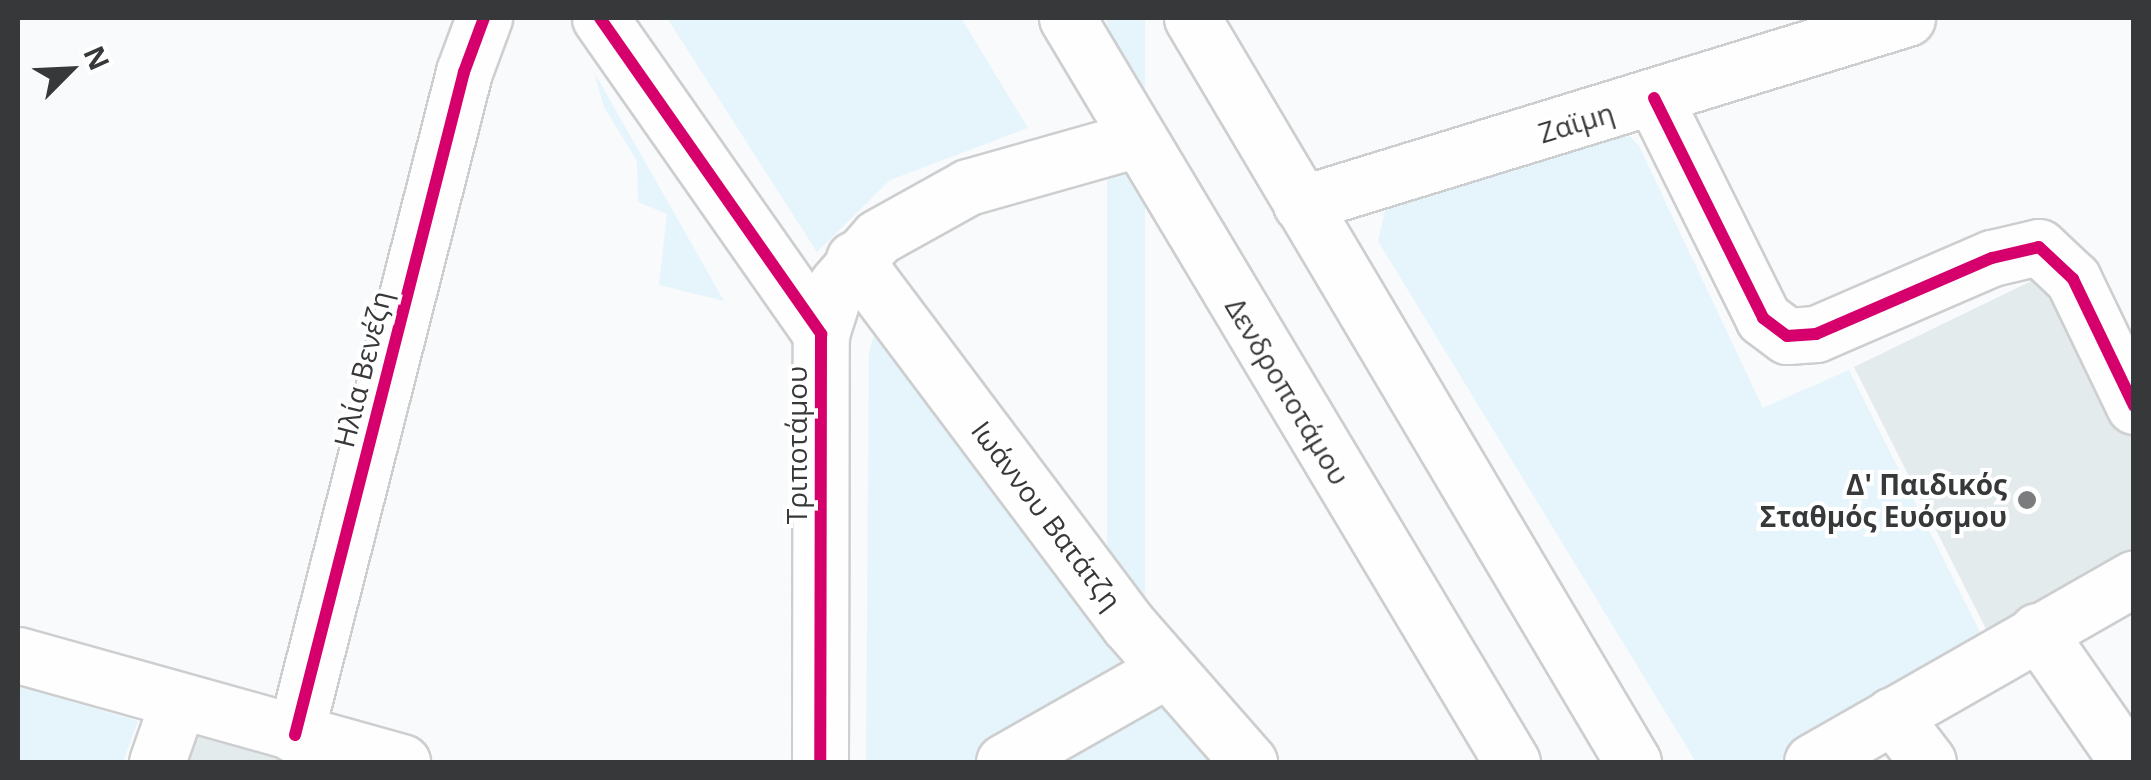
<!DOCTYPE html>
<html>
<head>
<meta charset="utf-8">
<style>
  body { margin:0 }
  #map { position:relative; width:2151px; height:780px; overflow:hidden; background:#f8fafc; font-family:"Open Sans",sans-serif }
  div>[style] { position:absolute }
  .built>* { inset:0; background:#e3ebed }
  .green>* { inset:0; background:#e5f5fb; transform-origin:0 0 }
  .roads { filter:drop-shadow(2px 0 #cdcecf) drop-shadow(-2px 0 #cdcecf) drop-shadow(0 2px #cdcecf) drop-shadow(0 -2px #cdcecf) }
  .street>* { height:55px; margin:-27.5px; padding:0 27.5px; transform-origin:27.5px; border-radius:27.5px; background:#fefeff }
  .secondary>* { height:55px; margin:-27.5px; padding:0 27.5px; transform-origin:27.5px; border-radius:27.5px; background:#fefeff }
  .cycleway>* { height:12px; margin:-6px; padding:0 6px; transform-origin:6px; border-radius:6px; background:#d6006c }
  .dots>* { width:28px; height:28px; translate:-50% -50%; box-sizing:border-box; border:5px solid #fff; border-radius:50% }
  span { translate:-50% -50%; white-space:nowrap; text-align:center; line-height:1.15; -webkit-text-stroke:8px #fff; paint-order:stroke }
  .street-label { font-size:28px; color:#363839 }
  .poi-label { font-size:28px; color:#363839; font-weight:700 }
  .right { translate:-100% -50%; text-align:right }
  .frame { position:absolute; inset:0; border:20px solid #363839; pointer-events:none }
  .north { position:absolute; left:20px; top:20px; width:100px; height:100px; -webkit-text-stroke:8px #fff; paint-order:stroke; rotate:66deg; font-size:28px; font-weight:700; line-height:40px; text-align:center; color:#363839 }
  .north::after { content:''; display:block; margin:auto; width:35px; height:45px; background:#363839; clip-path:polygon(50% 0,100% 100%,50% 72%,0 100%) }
</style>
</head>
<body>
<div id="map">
  <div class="built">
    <i style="clip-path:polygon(2050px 272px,2133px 439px,2133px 562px,1992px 641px,1854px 367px)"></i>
    <i style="clip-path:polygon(197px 734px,293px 762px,189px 762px)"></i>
  </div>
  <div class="green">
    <i style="clip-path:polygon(667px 18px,961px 18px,1028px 128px,890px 180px,817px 252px)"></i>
    <i style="left:1107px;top:18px;width:38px;height:867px"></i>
    <i style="clip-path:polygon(594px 72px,724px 301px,659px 285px,667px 214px,638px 202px,637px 161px,604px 107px)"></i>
    <i style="clip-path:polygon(1622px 128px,1639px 146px,1763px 408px,1849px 370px,1986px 644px,1777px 762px,1696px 762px,1378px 241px,1387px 202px)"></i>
    <i style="clip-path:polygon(878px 322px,1226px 762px,866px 762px,869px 352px)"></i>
    <i style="clip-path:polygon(18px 686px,138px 721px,123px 762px,18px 762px)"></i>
  </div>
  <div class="roads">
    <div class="street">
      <i style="left:600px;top:18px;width:386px;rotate:55deg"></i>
      <i style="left:1654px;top:98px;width:246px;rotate:63.6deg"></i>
      <i style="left:1763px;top:318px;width:30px;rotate:37deg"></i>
      <i style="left:1787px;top:336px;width:29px;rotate:-4deg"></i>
      <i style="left:1816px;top:334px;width:192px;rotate:-23.4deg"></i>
      <i style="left:1992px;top:258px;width:48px;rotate:-13.2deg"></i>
      <i style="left:2039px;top:247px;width:47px;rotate:43.3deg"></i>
      <i style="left:2073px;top:279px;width:141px;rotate:64.3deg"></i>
      <i style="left:1301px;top:204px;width:634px;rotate:-17.06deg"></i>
      <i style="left:854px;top:259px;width:456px;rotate:53.1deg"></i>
      <i style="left:1128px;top:624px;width:184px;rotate:48.8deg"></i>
      <i style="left:2037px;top:631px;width:160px;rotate:55.2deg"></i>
      <i style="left:18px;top:655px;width:399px;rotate:15.6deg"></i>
      <i style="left:1892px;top:715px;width:59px;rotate:52.5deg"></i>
      <i style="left:295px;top:735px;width:684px;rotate:-75.7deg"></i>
      <i style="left:464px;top:72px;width:58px;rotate:-69.7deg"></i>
      <i style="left:157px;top:762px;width:64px;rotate:-70.7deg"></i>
      <i style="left:1004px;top:762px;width:186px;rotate:-29.6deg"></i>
      <i style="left:1812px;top:762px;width:371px;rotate:-29.7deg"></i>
    </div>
    <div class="secondary">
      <i style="left:1067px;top:18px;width:867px;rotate:59.12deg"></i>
      <i style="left:1192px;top:18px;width:865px;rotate:59.34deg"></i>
      <i style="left:820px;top:762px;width:428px;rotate:-89.9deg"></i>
      <i style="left:821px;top:334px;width:52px;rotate:-72.3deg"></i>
      <i style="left:837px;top:284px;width:62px;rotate:-48.9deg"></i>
      <i style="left:878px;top:237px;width:103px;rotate:-29.1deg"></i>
      <i style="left:968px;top:187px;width:177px;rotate:-15.8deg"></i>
    </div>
  </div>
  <div class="cycleway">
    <i style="left:600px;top:18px;width:386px;rotate:55deg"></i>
    <i style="left:821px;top:334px;width:428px;rotate:90.1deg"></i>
    <i style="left:1654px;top:98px;width:246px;rotate:63.6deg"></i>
    <i style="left:1763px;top:318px;width:30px;rotate:37deg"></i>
    <i style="left:1787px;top:336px;width:29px;rotate:-4deg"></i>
    <i style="left:1816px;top:334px;width:192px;rotate:-23.4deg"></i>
    <i style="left:1992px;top:258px;width:48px;rotate:-13.2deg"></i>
    <i style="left:2039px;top:247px;width:47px;rotate:43.3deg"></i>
    <i style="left:2073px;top:279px;width:141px;rotate:64.3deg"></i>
    <i style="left:295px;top:735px;width:684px;rotate:-75.7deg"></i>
    <i style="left:464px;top:72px;width:58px;rotate:-69.7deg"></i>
  </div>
  <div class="dots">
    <i style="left:2027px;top:500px;background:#7a7c7d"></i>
  </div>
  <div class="street-label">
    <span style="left:1576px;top:122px;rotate:-17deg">Ζαϊμη</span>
    <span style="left:362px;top:369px;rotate:-76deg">Ηλία Βενέζη</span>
    <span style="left:1288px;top:391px;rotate:59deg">Δενδροποτάμου</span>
    <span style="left:796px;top:445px;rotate:-90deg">Τριποτάμου</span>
    <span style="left:1047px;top:515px;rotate:53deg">Ιωάννου Βατάτζη</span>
  </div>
  <div class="poi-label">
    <span class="right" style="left:2007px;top:500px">Δ' Παιδικός<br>Σταθμός Ευόσμου</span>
  </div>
  <div class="frame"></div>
  <div class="north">N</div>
</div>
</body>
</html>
